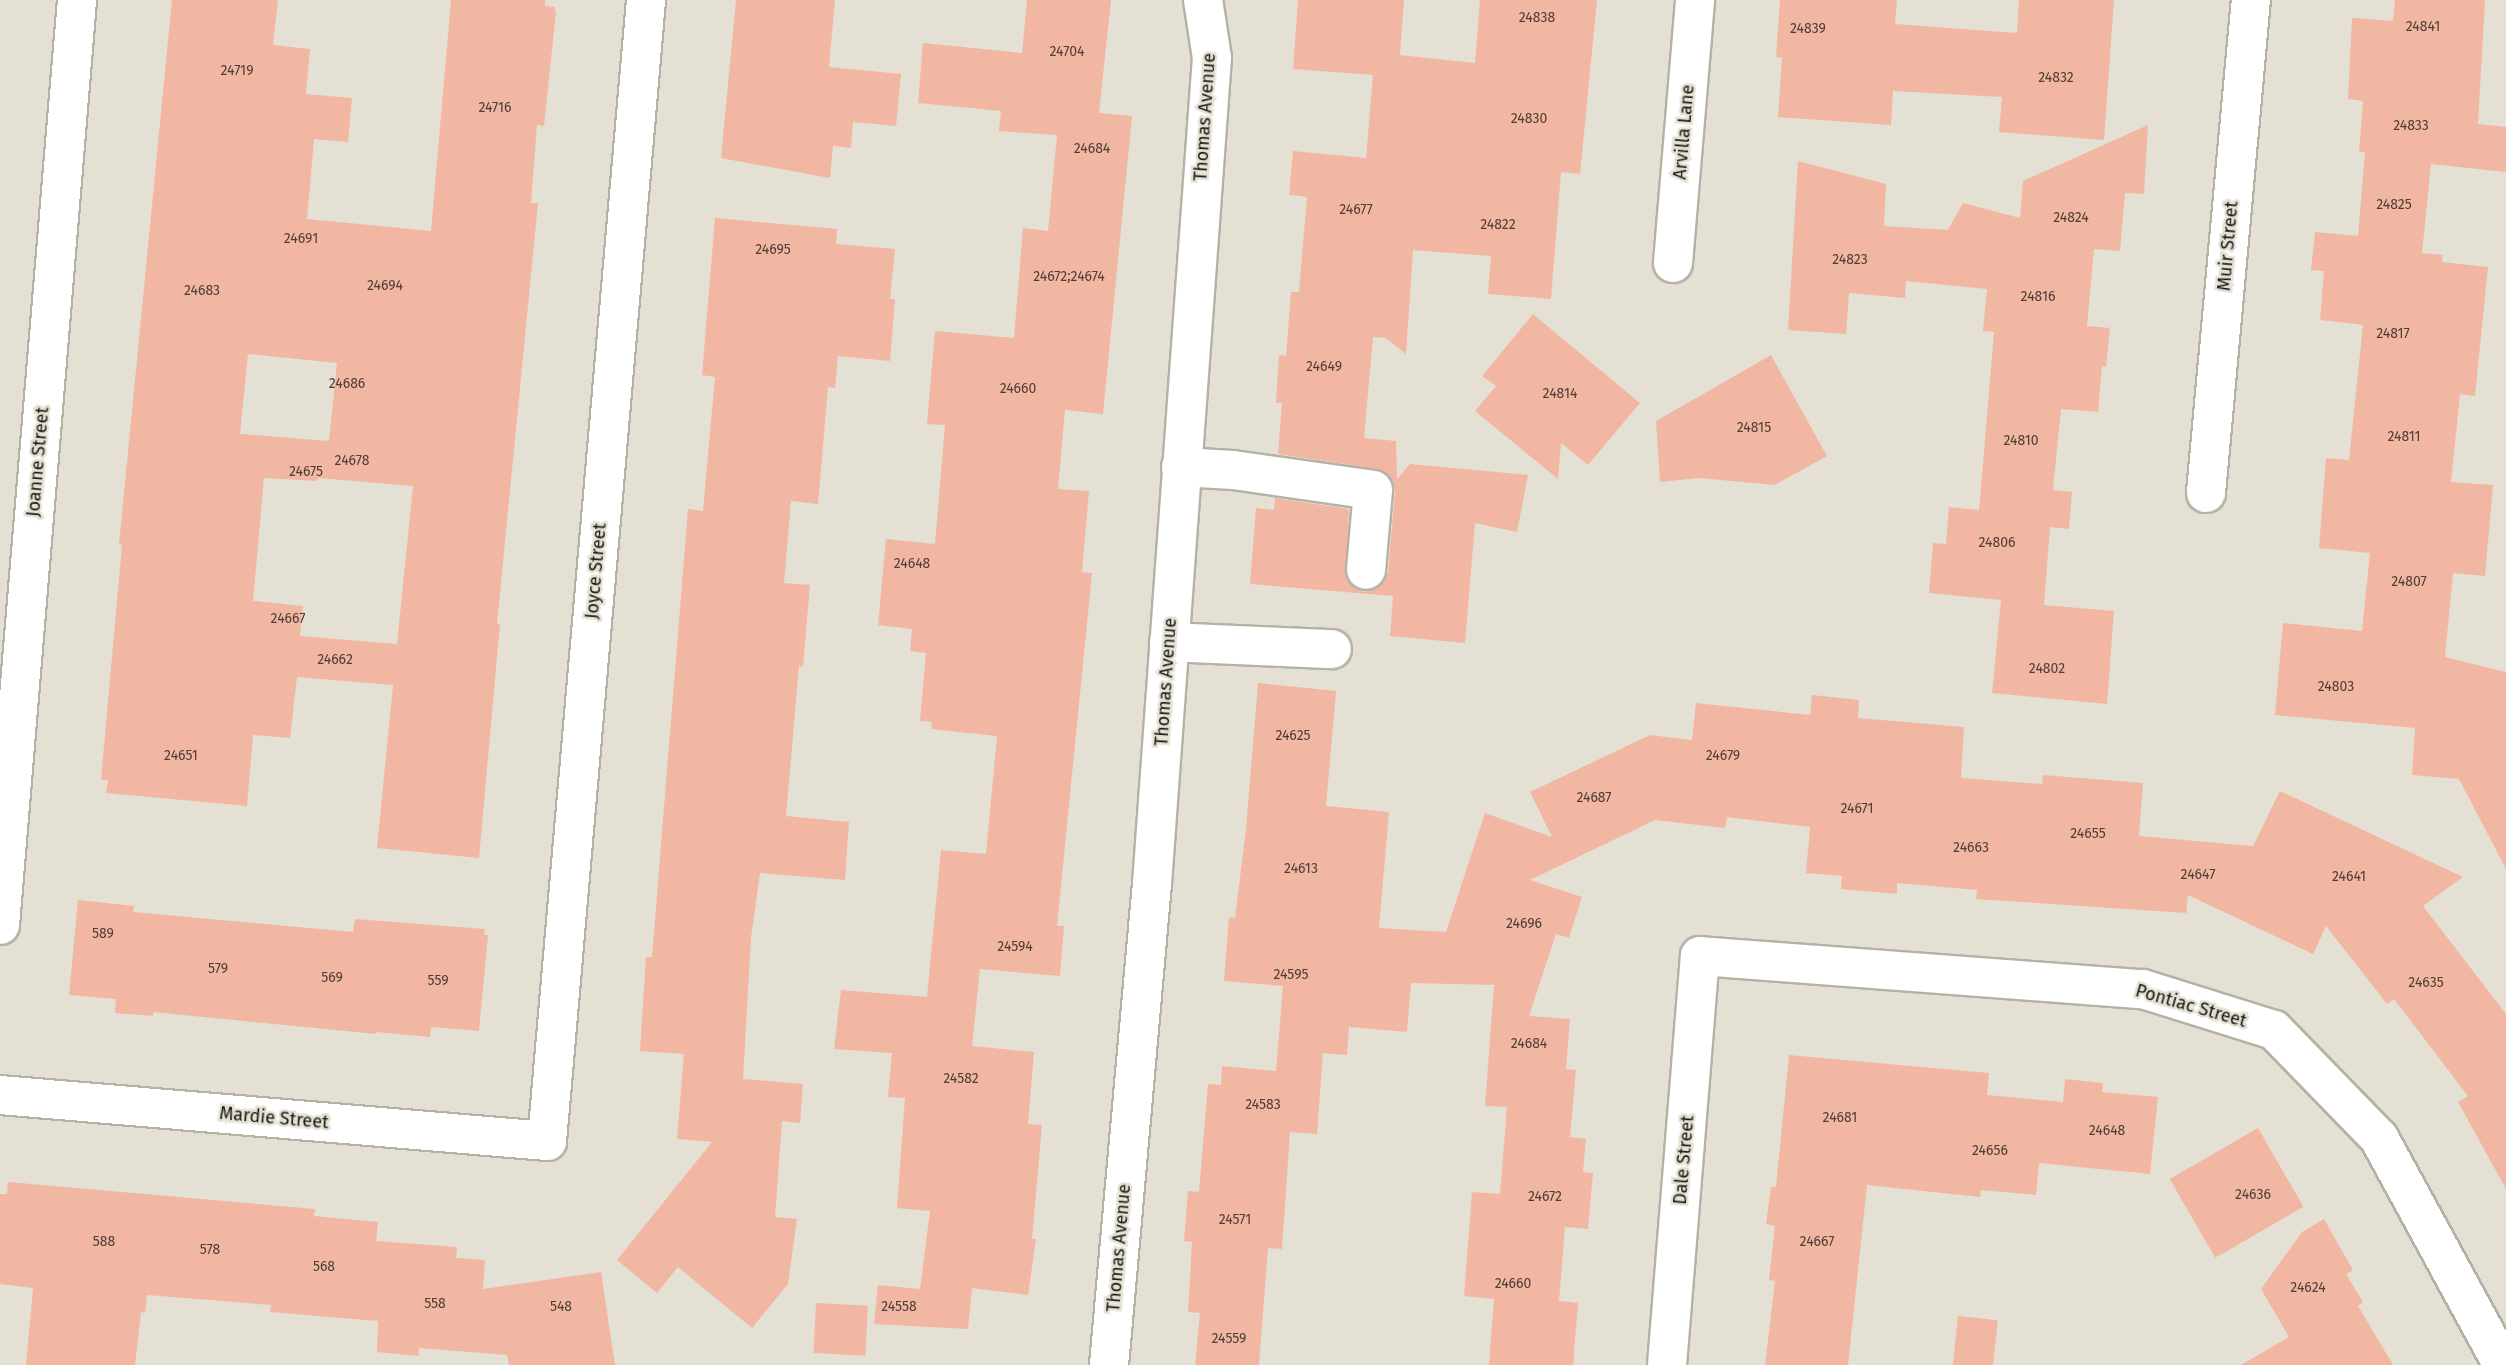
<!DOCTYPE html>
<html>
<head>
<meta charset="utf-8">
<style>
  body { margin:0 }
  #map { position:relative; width:2506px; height:1365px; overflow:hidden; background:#e4e0d3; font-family:"Fira Sans",sans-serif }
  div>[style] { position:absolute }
  .building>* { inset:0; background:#f2b7a3; transform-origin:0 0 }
  .roads { filter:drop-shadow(2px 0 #b5b1a5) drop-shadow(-2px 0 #b5b1a5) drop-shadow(0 2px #b5b1a5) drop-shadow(0 -2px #b5b1a5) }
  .minor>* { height:38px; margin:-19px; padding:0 19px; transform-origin:19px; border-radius:19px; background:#fff }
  span { translate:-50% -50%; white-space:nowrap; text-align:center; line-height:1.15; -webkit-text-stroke:5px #e4e0d3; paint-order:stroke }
  .number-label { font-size:14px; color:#4e3e36 }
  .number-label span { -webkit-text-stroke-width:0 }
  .street-label { font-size:18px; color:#181612 }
</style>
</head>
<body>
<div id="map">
  <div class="building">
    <i style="clip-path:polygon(evenodd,172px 0,278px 0,273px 45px,310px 49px,306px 94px,352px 98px,348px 142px,314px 139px,307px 219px,431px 231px,451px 0,545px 0,545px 6px,554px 7px,556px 12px,544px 126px,537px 125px,531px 203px,538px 203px,497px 624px,500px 624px,479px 858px,377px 848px,393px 685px,297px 677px,290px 738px,253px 735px,247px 806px,106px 793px,108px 780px,101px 780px,122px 545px,119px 544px,172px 0,248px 354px,337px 363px,329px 441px,240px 434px,248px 354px,172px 0,264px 478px,317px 481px,318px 478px,413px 486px,397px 644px,300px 636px,303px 606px,253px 601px,264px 478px)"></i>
    <i style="clip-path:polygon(736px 0,835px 0,829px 67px,901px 74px,896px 126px,853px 122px,851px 148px,833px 146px,830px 178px,721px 158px)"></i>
    <i style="clip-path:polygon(1027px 0,1111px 0,1099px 113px,1132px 116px,1103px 414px,1065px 410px,1058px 489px,1089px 491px,1082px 572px,1092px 573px,1057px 926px,1064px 926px,1060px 976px,980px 969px,972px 1046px,1034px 1052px,1028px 1124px,1042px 1125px,1032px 1239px,1036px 1239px,1028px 1295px,972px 1288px,968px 1329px,874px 1324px,878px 1285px,920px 1289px,930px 1211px,897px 1208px,905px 1098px,888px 1097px,892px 1053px,834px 1049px,841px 990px,927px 997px,941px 850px,986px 854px,997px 736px,931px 729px,932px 722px,920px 721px,926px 653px,910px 651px,912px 629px,878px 625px,886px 539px,935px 544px,945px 425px,927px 424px,935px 331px,1014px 338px,1023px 228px,1048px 231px,1057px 135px,999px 131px,1001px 111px,918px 103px,923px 43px,1022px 53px)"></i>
    <i style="clip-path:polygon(1298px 0,1404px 0,1400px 55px,1475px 63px,1480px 0,1597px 0,1580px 174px,1561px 172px,1551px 299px,1488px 294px,1491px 256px,1413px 250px,1406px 354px,1386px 338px,1373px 337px,1364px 438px,1396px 441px,1397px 479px,1410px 464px,1528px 475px,1517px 532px,1475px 523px,1465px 643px,1390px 636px,1393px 596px,1250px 584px,1256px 508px,1274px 510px,1275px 498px,1349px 509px,1346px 579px,1353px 587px,1363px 592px,1376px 589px,1384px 582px,1388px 572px,1395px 492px,1393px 481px,1377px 469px,1278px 454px,1282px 403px,1276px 403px,1279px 355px,1286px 356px,1291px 292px,1299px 292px,1307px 197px,1289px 195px,1293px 151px,1366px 158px,1373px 75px,1293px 69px)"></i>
    <i style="clip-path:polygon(1780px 0,1897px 0,1895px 24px,2017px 33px,2019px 0,2114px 0,2104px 140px,1999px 132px,2002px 97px,1893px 91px,1891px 125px,1778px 117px,1782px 58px,1776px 57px)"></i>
    <i style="clip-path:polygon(2395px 0,2485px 0,2478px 124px,2506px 127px,2506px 172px,2431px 164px,2422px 253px,2443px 255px,2442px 262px,2488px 267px,2475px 396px,2460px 394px,2451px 482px,2493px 485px,2485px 576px,2453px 573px,2445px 657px,2506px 672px,2506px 869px,2459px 779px,2412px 775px,2415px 728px,2275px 715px,2283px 623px,2362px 631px,2370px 553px,2319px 548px,2326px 458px,2349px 460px,2363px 325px,2320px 320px,2324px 271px,2311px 270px,2315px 232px,2358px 236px,2365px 152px,2359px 152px,2363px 101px,2348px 99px,2352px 18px,2393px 21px)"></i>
    <i style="clip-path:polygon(2148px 125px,2144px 194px,2125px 193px,2120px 251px,2094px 249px,2087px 326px,2110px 328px,2106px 367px,2102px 366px,2098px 412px,2061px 409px,2053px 490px,2072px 492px,2069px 529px,2050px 527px,2044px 605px,2114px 611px,2107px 704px,1992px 693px,2001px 600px,1929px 593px,1933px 543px,1946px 544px,1949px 507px,1979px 510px,1994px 332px,1983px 331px,1987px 289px,1906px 281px,1905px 298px,1849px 293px,1846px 334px,1788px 330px,1798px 161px,1886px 184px,1884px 226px,1948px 230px,1963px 203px,2020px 218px,2023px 181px)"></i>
    <i style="clip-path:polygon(715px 218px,837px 229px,836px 244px,895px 249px,890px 299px,895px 299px,890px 361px,838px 356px,835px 388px,828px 387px,818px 504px,791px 501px,784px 583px,810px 585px,803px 667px,799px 666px,786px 816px,849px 822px,845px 880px,760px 873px,751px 938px,743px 1079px,803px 1084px,800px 1123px,782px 1121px,775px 1217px,797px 1219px,788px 1284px,752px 1328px,678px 1267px,657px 1293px,617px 1260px,712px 1142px,677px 1139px,684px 1054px,640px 1051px,646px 957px,652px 957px,688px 509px,703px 511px,715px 377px,702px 375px)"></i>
    <i style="clip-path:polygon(1533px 314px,1640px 403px,1588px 465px,1561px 443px,1558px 479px,1475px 411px,1496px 386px,1482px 376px)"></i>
    <i style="clip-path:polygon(1771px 355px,1827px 456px,1775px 485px,1699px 478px,1660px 482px,1656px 421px)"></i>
    <i style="clip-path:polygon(1258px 683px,1336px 691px,1326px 806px,1389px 812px,1379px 928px,1446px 932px,1485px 813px,1552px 837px,1530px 792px,1650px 735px,1692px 740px,1696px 703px,1810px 715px,1812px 695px,1859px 700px,1858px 718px,1964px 727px,1961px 778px,2042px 784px,2043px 775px,2143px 783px,2139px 836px,2253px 846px,2280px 791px,2463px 877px,2423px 906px,2506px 1014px,2506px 1189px,2458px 1102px,2468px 1096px,2394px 999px,2387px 1004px,2326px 926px,2313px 954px,2188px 895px,2186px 913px,1976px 899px,1977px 890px,1897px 883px,1897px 894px,1841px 889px,1842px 876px,1806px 873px,1810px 827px,1727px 817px,1725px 828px,1655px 820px,1530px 880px,1582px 897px,1569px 938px,1556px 934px,1529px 1016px,1570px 1019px,1566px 1069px,1576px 1070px,1570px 1137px,1586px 1139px,1583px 1172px,1593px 1173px,1588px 1229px,1565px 1227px,1559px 1301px,1578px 1303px,1573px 1365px,1489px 1365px,1494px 1299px,1464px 1296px,1472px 1192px,1500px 1194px,1507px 1107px,1485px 1106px,1494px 985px,1411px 983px,1407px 1032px,1349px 1027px,1347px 1055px,1323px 1053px,1317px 1134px,1290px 1132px,1282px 1249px,1268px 1248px,1259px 1365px,1195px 1365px,1200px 1313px,1188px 1312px,1192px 1242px,1184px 1241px,1188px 1191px,1199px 1192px,1208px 1084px,1221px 1085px,1222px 1066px,1276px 1071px,1283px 986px,1224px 981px,1229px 917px,1235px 918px,1246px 829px)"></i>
    <i style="clip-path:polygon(78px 900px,134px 906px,133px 912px,353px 932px,355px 919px,485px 929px,484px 935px,488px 935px,479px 1031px,431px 1027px,430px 1037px,376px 1032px,376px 1034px,153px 1012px,153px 1016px,115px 1013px,116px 999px,69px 995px)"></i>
    <i style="clip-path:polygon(1789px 1055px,1989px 1073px,1987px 1095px,2063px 1102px,2065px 1079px,2103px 1083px,2102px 1092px,2158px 1097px,2150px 1174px,2039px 1163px,2036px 1195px,1981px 1190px,1980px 1197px,1867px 1185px,1848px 1365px,1765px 1365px,1775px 1281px,1769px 1280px,1775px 1226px,1766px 1224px,1771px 1187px,1776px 1187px)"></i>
    <i style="left:2258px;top:1128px;width:91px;height:102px;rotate:60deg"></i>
    <i style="clip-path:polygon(8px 1182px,315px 1209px,314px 1216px,378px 1222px,376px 1241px,457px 1247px,456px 1258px,485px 1260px,483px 1289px,601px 1272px,615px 1365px,509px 1365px,507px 1355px,419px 1348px,419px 1356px,377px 1352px,378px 1321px,270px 1312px,271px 1305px,147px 1295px,145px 1313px,141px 1312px,135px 1365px,26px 1365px,33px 1288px,0 1284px,0 1194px,7px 1194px)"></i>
    <i style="clip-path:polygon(2324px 1219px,2353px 1270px,2346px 1274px,2363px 1302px,2358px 1306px,2393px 1365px,2241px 1365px,2289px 1337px,2261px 1289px,2302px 1232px)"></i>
    <i style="left:816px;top:1303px;width:52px;height:50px;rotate:3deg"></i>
    <i style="left:1958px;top:1316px;width:40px;height:49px;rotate:6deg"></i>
  </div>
  <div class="roads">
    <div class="minor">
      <i style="left:1673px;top:263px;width:264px;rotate:-85.2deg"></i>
      <i style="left:1181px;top:467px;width:52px;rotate:3.3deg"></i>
      <i style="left:1233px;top:470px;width:141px;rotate:8.1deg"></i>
      <i style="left:1373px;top:490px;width:80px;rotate:95deg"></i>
      <i style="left:2206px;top:493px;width:495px;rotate:-84.8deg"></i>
      <i style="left:1169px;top:642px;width:163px;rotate:2.5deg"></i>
      <i style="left:0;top:925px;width:928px;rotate:-85.24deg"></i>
      <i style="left:0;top:1095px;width:549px;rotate:4.81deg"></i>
      <i style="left:547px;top:1141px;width:1145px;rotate:-85.04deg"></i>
      <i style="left:1109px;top:1365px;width:483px;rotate:-84.9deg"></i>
      <i style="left:1152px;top:884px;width:828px;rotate:-85.85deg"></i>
      <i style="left:1212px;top:58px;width:59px;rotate:-98.8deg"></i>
      <i style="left:1667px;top:1365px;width:410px;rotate:-85.4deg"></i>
      <i style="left:1700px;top:956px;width:444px;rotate:4.3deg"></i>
      <i style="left:2143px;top:989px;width:137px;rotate:17.4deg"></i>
      <i style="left:2274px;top:1030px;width:151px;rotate:45.8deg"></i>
      <i style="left:2379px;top:1138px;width:259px;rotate:61.4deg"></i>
    </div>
  </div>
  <div class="number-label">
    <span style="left:1537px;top:18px">24838</span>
    <span style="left:2423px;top:27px">24841</span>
    <span style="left:1808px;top:29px">24839</span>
    <span style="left:1067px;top:52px">24704</span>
    <span style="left:237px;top:71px">24719</span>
    <span style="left:2056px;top:78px">24832</span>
    <span style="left:495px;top:108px">24716</span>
    <span style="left:1529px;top:119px">24830</span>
    <span style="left:2411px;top:126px">24833</span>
    <span style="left:1092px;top:149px">24684</span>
    <span style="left:2394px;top:205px">24825</span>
    <span style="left:1356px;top:210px">24677</span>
    <span style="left:2071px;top:218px">24824</span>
    <span style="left:1498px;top:225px">24822</span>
    <span style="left:301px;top:239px">24691</span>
    <span style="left:773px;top:250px">24695</span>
    <span style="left:1850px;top:260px">24823</span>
    <span style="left:1069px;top:277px">24672;24674</span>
    <span style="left:385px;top:286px">24694</span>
    <span style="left:202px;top:291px">24683</span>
    <span style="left:2038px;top:297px">24816</span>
    <span style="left:2393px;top:334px">24817</span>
    <span style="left:1324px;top:367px">24649</span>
    <span style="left:347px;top:384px">24686</span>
    <span style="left:1018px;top:389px">24660</span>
    <span style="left:1560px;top:394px">24814</span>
    <span style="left:1754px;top:428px">24815</span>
    <span style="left:2404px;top:437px">24811</span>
    <span style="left:2021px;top:441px">24810</span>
    <span style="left:352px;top:461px">24678</span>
    <span style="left:306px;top:472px">24675</span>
    <span style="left:1997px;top:543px">24806</span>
    <span style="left:912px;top:564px">24648</span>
    <span style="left:2409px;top:582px">24807</span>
    <span style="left:288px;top:619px">24667</span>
    <span style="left:335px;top:660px">24662</span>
    <span style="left:2047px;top:669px">24802</span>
    <span style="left:2336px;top:687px">24803</span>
    <span style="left:1293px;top:736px">24625</span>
    <span style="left:181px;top:756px">24651</span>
    <span style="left:1723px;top:756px">24679</span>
    <span style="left:1594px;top:798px">24687</span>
    <span style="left:1857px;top:809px">24671</span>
    <span style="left:2088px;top:834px">24655</span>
    <span style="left:1971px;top:848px">24663</span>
    <span style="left:1301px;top:869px">24613</span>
    <span style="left:2198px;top:875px">24647</span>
    <span style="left:2349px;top:877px">24641</span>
    <span style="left:1524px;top:924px">24696</span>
    <span style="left:103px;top:934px">589</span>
    <span style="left:1015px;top:947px">24594</span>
    <span style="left:218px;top:969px">579</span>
    <span style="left:1291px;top:975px">24595</span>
    <span style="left:332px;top:978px">569</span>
    <span style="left:438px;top:981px">559</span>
    <span style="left:2426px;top:983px">24635</span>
    <span style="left:1529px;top:1044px">24684</span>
    <span style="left:961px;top:1079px">24582</span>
    <span style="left:1263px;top:1105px">24583</span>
    <span style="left:1840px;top:1118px">24681</span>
    <span style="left:2107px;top:1131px">24648</span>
    <span style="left:1990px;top:1151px">24656</span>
    <span style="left:2253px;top:1195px">24636</span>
    <span style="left:1545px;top:1197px">24672</span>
    <span style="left:1235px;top:1220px">24571</span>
    <span style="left:104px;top:1242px">588</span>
    <span style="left:1817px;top:1242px">24667</span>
    <span style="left:210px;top:1250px">578</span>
    <span style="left:324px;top:1267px">568</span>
    <span style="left:1513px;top:1284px">24660</span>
    <span style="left:2308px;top:1288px">24624</span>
    <span style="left:435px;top:1304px">558</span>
    <span style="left:561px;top:1307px">548</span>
    <span style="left:899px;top:1307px">24558</span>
    <span style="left:1229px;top:1339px">24559</span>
  </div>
  <div class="street-label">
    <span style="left:1205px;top:117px;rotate:-86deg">Thomas Avenue</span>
    <span style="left:1684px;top:132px;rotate:-85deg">Arvilla Lane</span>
    <span style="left:2228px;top:246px;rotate:-85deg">Muir Street</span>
    <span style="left:38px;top:462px;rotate:-85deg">Joanne Street</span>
    <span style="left:596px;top:571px;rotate:-85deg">Joyce Street</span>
    <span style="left:1166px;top:682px;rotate:-86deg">Thomas Avenue</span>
    <span style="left:2191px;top:1006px;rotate:16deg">Pontiac Street</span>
    <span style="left:274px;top:1118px;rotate:5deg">Mardie Street</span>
    <span style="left:1684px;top:1160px;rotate:-85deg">Dale Street</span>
    <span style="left:1119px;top:1248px;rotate:-85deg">Thomas Avenue</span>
  </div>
</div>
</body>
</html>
